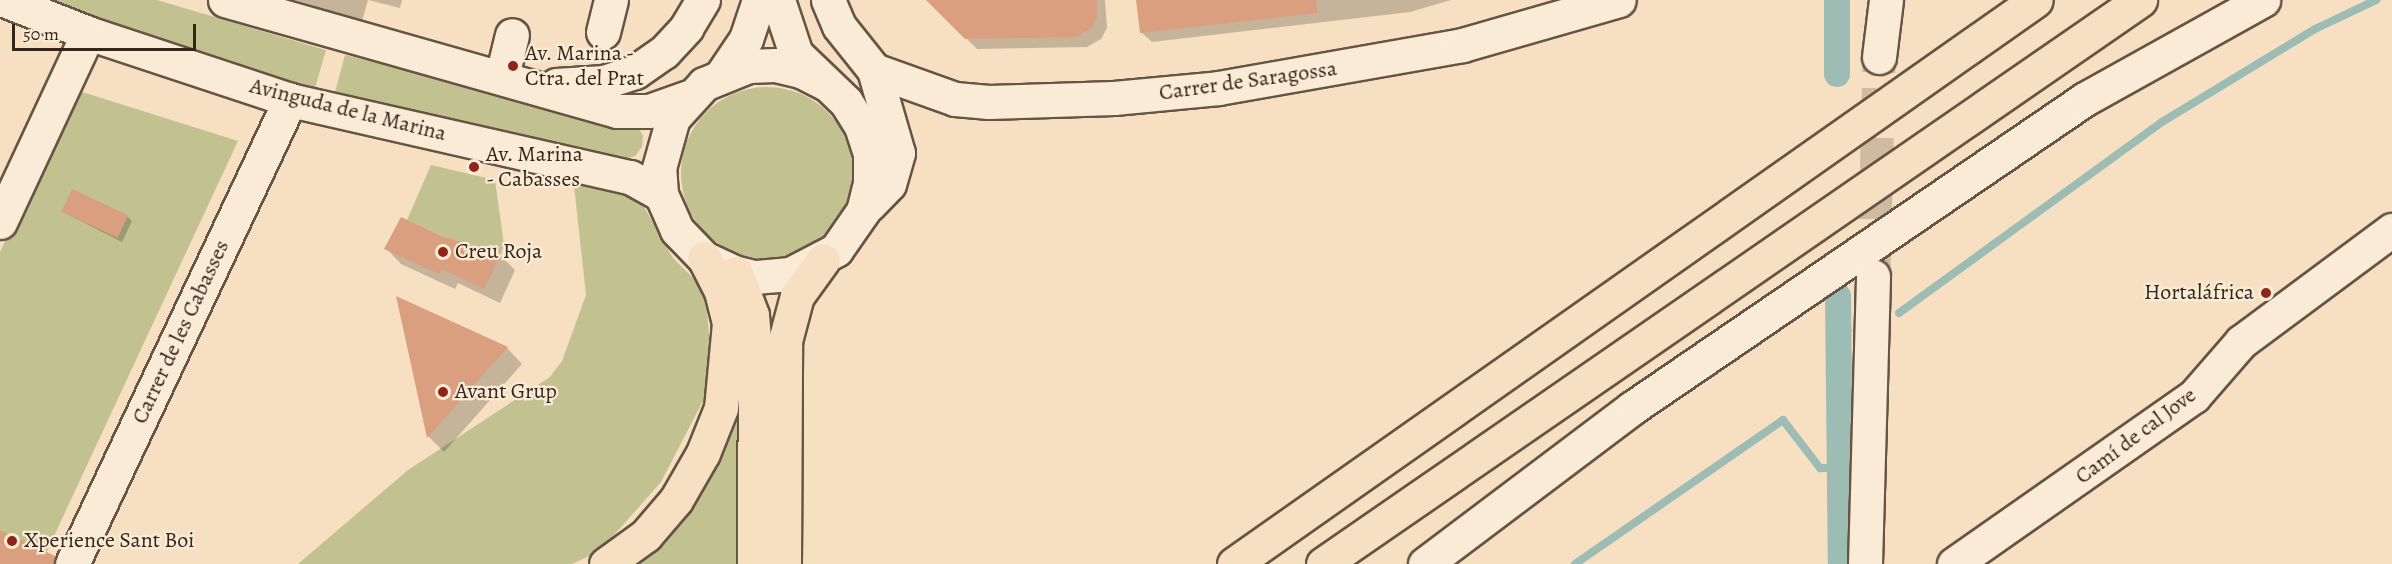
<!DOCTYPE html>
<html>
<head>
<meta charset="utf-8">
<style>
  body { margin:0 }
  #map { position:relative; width:2392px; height:564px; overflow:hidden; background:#f7e0c1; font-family:Alegreya,serif }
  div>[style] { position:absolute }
  .green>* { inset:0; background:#c2c190 }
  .round { border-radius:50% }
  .shadow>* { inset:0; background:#0003 }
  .stream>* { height:8px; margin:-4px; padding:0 4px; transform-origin:4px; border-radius:4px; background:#9dbdb4 }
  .canal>* { height:26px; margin:-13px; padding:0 13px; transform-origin:13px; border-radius:13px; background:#9dbdb4 }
  .building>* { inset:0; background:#d99f7f; transform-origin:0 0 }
  .minor-tunnel>* { height:33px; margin-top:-16.5px; transform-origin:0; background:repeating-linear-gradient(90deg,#d0bba0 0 33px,transparent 0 49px) }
  .roads { filter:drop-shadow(2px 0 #665444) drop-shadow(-2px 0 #665444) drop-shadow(0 2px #665444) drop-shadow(0 -2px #665444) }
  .minor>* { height:33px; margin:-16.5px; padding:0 16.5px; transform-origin:16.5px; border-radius:16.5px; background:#faebd7 }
  .highway>* { height:33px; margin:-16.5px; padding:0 16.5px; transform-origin:16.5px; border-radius:16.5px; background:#f7e0c1 }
  .dots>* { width:16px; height:16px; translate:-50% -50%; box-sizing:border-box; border:3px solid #faebd7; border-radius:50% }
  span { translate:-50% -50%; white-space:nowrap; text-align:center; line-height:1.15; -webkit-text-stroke:4.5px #faebd7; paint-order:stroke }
  .poi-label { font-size:22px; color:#35261a }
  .left { translate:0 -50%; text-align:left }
  .right { translate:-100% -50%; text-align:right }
  .street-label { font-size:22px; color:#35261a }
  .scale { position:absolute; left:12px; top:24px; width:184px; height:27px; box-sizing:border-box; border:3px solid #35261a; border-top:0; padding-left:8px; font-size:18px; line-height:21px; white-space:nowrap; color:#35261a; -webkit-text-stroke:4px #faebd7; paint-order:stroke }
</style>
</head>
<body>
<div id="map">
  <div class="green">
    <i style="clip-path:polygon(36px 0,157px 0,326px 50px,315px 88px,209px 58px)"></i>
    <i style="clip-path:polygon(345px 55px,638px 126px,643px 136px,642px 147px,635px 156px,624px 159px,335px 92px)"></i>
    <i class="round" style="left:681px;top:87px;width:172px;height:172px"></i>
    <i style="clip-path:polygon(76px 90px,238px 141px,41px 564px,0 564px,0 252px)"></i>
    <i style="clip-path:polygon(431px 165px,495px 180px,504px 245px,501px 254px,442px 236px,407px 220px)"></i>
    <i style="clip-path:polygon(573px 176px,620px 187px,644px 207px,673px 258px,705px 290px,712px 364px,705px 397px,661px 482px,600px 551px,572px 564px,298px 564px,408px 470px,550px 377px,562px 361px,586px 295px)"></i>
    <i style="clip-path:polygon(738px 351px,740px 564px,624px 564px,663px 531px)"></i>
  </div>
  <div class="shadow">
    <i style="clip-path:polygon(295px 0,402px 0,400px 8px,368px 0,362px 21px)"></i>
    <i style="clip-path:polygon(928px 0,1105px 0,1107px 28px,1101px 39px,1087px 47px,977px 49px)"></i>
    <i style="clip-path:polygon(1138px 0,1451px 0,1410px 12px,1152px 42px,1141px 32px)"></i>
    <i style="clip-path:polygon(63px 212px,127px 216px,132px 221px,122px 242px)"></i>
    <i style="clip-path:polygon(442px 238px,500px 255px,515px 270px,500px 303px,458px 283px,455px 289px,401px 264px,386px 248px)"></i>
    <i style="clip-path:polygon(398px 299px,508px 349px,522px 364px,444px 452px,429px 437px)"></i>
  </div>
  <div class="stream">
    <i style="left:1899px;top:313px;width:325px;rotate:-36deg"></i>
    <i style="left:2162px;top:122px;width:179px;rotate:-31.3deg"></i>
    <i style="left:2315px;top:29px;width:68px;rotate:-25.4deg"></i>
    <i style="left:1839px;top:332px;width:9px;rotate:-13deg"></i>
    <i style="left:1575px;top:564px;width:253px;rotate:-34.7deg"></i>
    <i style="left:1783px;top:420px;width:61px;rotate:52.4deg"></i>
    <i style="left:1820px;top:468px;width:22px"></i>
  </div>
  <div class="canal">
    <i style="left:1837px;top:74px;width:74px;rotate:-90deg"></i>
    <i style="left:1838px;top:296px;width:268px;rotate:89.4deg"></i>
  </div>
  <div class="building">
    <i style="clip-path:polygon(926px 0,1097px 0,1097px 17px,1091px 28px,1076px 37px,965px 39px)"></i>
    <i style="clip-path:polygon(1136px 0,1316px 0,1317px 13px,1140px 33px)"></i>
    <i style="left:72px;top:189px;width:62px;height:25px;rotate:25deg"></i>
    <i style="clip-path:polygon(401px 217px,442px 236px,501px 254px,484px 289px,442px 269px,439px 274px,384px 249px)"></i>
    <i style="clip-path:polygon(396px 296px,508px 347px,427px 438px)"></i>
    <i style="clip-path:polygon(0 530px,55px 556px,54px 564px,0 564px)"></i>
  </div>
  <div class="minor-tunnel">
    <i style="left:1874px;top:268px;width:211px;rotate:-88.6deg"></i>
  </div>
  <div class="roads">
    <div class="minor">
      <i style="left:4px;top:0;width:90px;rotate:21.4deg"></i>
      <i style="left:88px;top:33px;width:213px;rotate:18.3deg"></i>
      <i style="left:290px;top:100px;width:349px;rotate:12.8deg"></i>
      <i style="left:630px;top:177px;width:35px;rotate:29deg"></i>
      <i style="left:225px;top:0;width:407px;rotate:15.8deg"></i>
      <i style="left:617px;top:111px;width:32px"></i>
      <i style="left:649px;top:111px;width:41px;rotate:-19.7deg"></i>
      <i style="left:778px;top:0;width:57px;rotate:71.6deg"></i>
      <i style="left:796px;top:54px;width:69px;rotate:43.8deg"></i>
      <i style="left:846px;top:102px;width:28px;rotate:58deg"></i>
      <i style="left:861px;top:126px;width:29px;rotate:72deg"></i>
      <i style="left:870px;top:154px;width:29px;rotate:90deg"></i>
      <i style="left:870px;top:183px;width:29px;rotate:104deg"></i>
      <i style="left:863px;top:211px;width:47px;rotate:124.7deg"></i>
      <i style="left:836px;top:250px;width:52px;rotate:152.4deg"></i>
      <i style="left:790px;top:274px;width:36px;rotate:175deg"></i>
      <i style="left:754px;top:277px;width:18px;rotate:-167deg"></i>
      <i style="left:736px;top:273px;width:35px;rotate:-155deg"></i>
      <i style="left:704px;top:258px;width:39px;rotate:-134deg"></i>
      <i style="left:677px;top:230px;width:39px;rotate:-114deg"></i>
      <i style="left:661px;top:194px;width:26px;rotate:-94deg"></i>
      <i style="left:659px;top:168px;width:52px;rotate:-74.4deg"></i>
      <i style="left:673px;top:118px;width:46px;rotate:-47.6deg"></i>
      <i style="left:704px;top:84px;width:48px;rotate:-22.2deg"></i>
      <i style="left:748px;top:66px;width:27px;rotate:-2deg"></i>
      <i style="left:775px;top:65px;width:27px;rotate:13deg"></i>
      <i style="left:801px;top:71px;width:27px;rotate:27deg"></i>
      <i style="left:828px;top:0;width:28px;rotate:67deg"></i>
      <i style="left:839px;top:26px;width:56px;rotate:51.5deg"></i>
      <i style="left:874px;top:70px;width:86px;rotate:73.9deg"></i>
      <i style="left:898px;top:153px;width:32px;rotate:106deg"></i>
      <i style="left:889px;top:184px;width:29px;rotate:134deg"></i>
      <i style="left:603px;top:32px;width:33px;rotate:-76deg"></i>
      <i style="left:1879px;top:57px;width:57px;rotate:-83deg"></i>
      <i style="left:874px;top:70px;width:86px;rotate:19.7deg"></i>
      <i style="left:955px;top:99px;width:34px;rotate:5deg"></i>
      <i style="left:989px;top:102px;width:125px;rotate:-1.8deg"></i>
      <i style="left:1114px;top:98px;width:105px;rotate:-5.4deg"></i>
      <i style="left:1219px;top:88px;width:247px;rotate:-10deg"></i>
      <i style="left:1462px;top:45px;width:163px;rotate:-16deg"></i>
      <i style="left:723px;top:73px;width:41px;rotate:-55.9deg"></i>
      <i style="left:746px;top:39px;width:41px;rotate:-71.6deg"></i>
      <i style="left:502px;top:76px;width:42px;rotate:-76.3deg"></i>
      <i style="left:556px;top:85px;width:48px;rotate:-3.6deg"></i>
      <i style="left:604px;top:82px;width:33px;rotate:-18deg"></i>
      <i style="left:635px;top:72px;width:35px;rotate:-35deg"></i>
      <i style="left:664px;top:52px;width:33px;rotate:-47deg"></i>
      <i style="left:686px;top:28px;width:33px;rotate:-59deg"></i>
      <i style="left:0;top:222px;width:208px;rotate:-65deg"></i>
      <i style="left:72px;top:564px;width:513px;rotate:-64.83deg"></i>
      <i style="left:1425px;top:564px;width:259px;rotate:-37deg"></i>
      <i style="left:1632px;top:408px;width:548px;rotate:-34.3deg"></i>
      <i style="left:2085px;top:99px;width:204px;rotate:-29.1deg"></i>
      <i style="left:1865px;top:564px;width:288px;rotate:-88.4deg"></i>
      <i style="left:1954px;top:564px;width:293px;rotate:-35deg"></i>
      <i style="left:2194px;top:396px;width:72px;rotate:-49deg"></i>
      <i style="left:2241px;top:342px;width:188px;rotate:-36.6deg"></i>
    </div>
    <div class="highway">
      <i style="left:736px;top:273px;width:45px;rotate:69.1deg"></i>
      <i style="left:752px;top:315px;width:34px;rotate:85deg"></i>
      <i style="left:755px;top:349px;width:215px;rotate:90.3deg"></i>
      <i style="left:606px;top:564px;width:49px;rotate:-35.9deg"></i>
      <i style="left:646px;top:535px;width:46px;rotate:-49.4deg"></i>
      <i style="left:676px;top:500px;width:54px;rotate:-60.1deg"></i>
      <i style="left:703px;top:453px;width:48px;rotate:-68.2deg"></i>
      <i style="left:721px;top:408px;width:85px;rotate:-84.6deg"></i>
      <i style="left:729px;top:323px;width:33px;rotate:-104deg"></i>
      <i style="left:721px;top:291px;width:37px;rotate:-117deg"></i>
      <i style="left:784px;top:564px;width:223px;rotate:-89.7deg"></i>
      <i style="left:785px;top:341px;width:47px;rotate:-75.1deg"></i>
      <i style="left:797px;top:296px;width:44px;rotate:-54.2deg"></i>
      <i style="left:1234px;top:564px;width:980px;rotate:-35.12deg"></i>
      <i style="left:1323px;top:564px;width:993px;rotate:-34.62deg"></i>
    </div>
  </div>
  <div class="dots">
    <i style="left:513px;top:66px;background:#8f2418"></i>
    <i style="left:474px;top:167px;background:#8f2418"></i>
    <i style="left:443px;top:252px;background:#8f2418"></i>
    <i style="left:2266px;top:293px;background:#8f2418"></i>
    <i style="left:443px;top:392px;background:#8f2418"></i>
    <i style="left:12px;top:541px;background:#8f2418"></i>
  </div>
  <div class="poi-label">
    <span class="left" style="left:525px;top:66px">Av. Marina -<br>Ctra. del Prat</span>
    <span class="left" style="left:486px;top:167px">Av. Marina<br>- Cabasses</span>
    <span class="left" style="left:455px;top:252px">Creu Roja</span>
    <span class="right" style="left:2254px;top:293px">Hortaláfrica</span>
    <span class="left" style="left:455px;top:392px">Avant Grup</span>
    <span class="left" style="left:24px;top:541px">Xperience Sant Boi</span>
  </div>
  <div class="street-label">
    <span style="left:1248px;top:81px;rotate:-8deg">Carrer de Saragossa</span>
    <span style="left:348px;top:110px;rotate:14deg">Avinguda de la Marina</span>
    <span style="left:181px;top:332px;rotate:-65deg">Carrer de les Cabasses</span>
    <span style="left:2136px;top:436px;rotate:-37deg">Camí de cal Jove</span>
  </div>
  <div class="scale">50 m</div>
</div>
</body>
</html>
